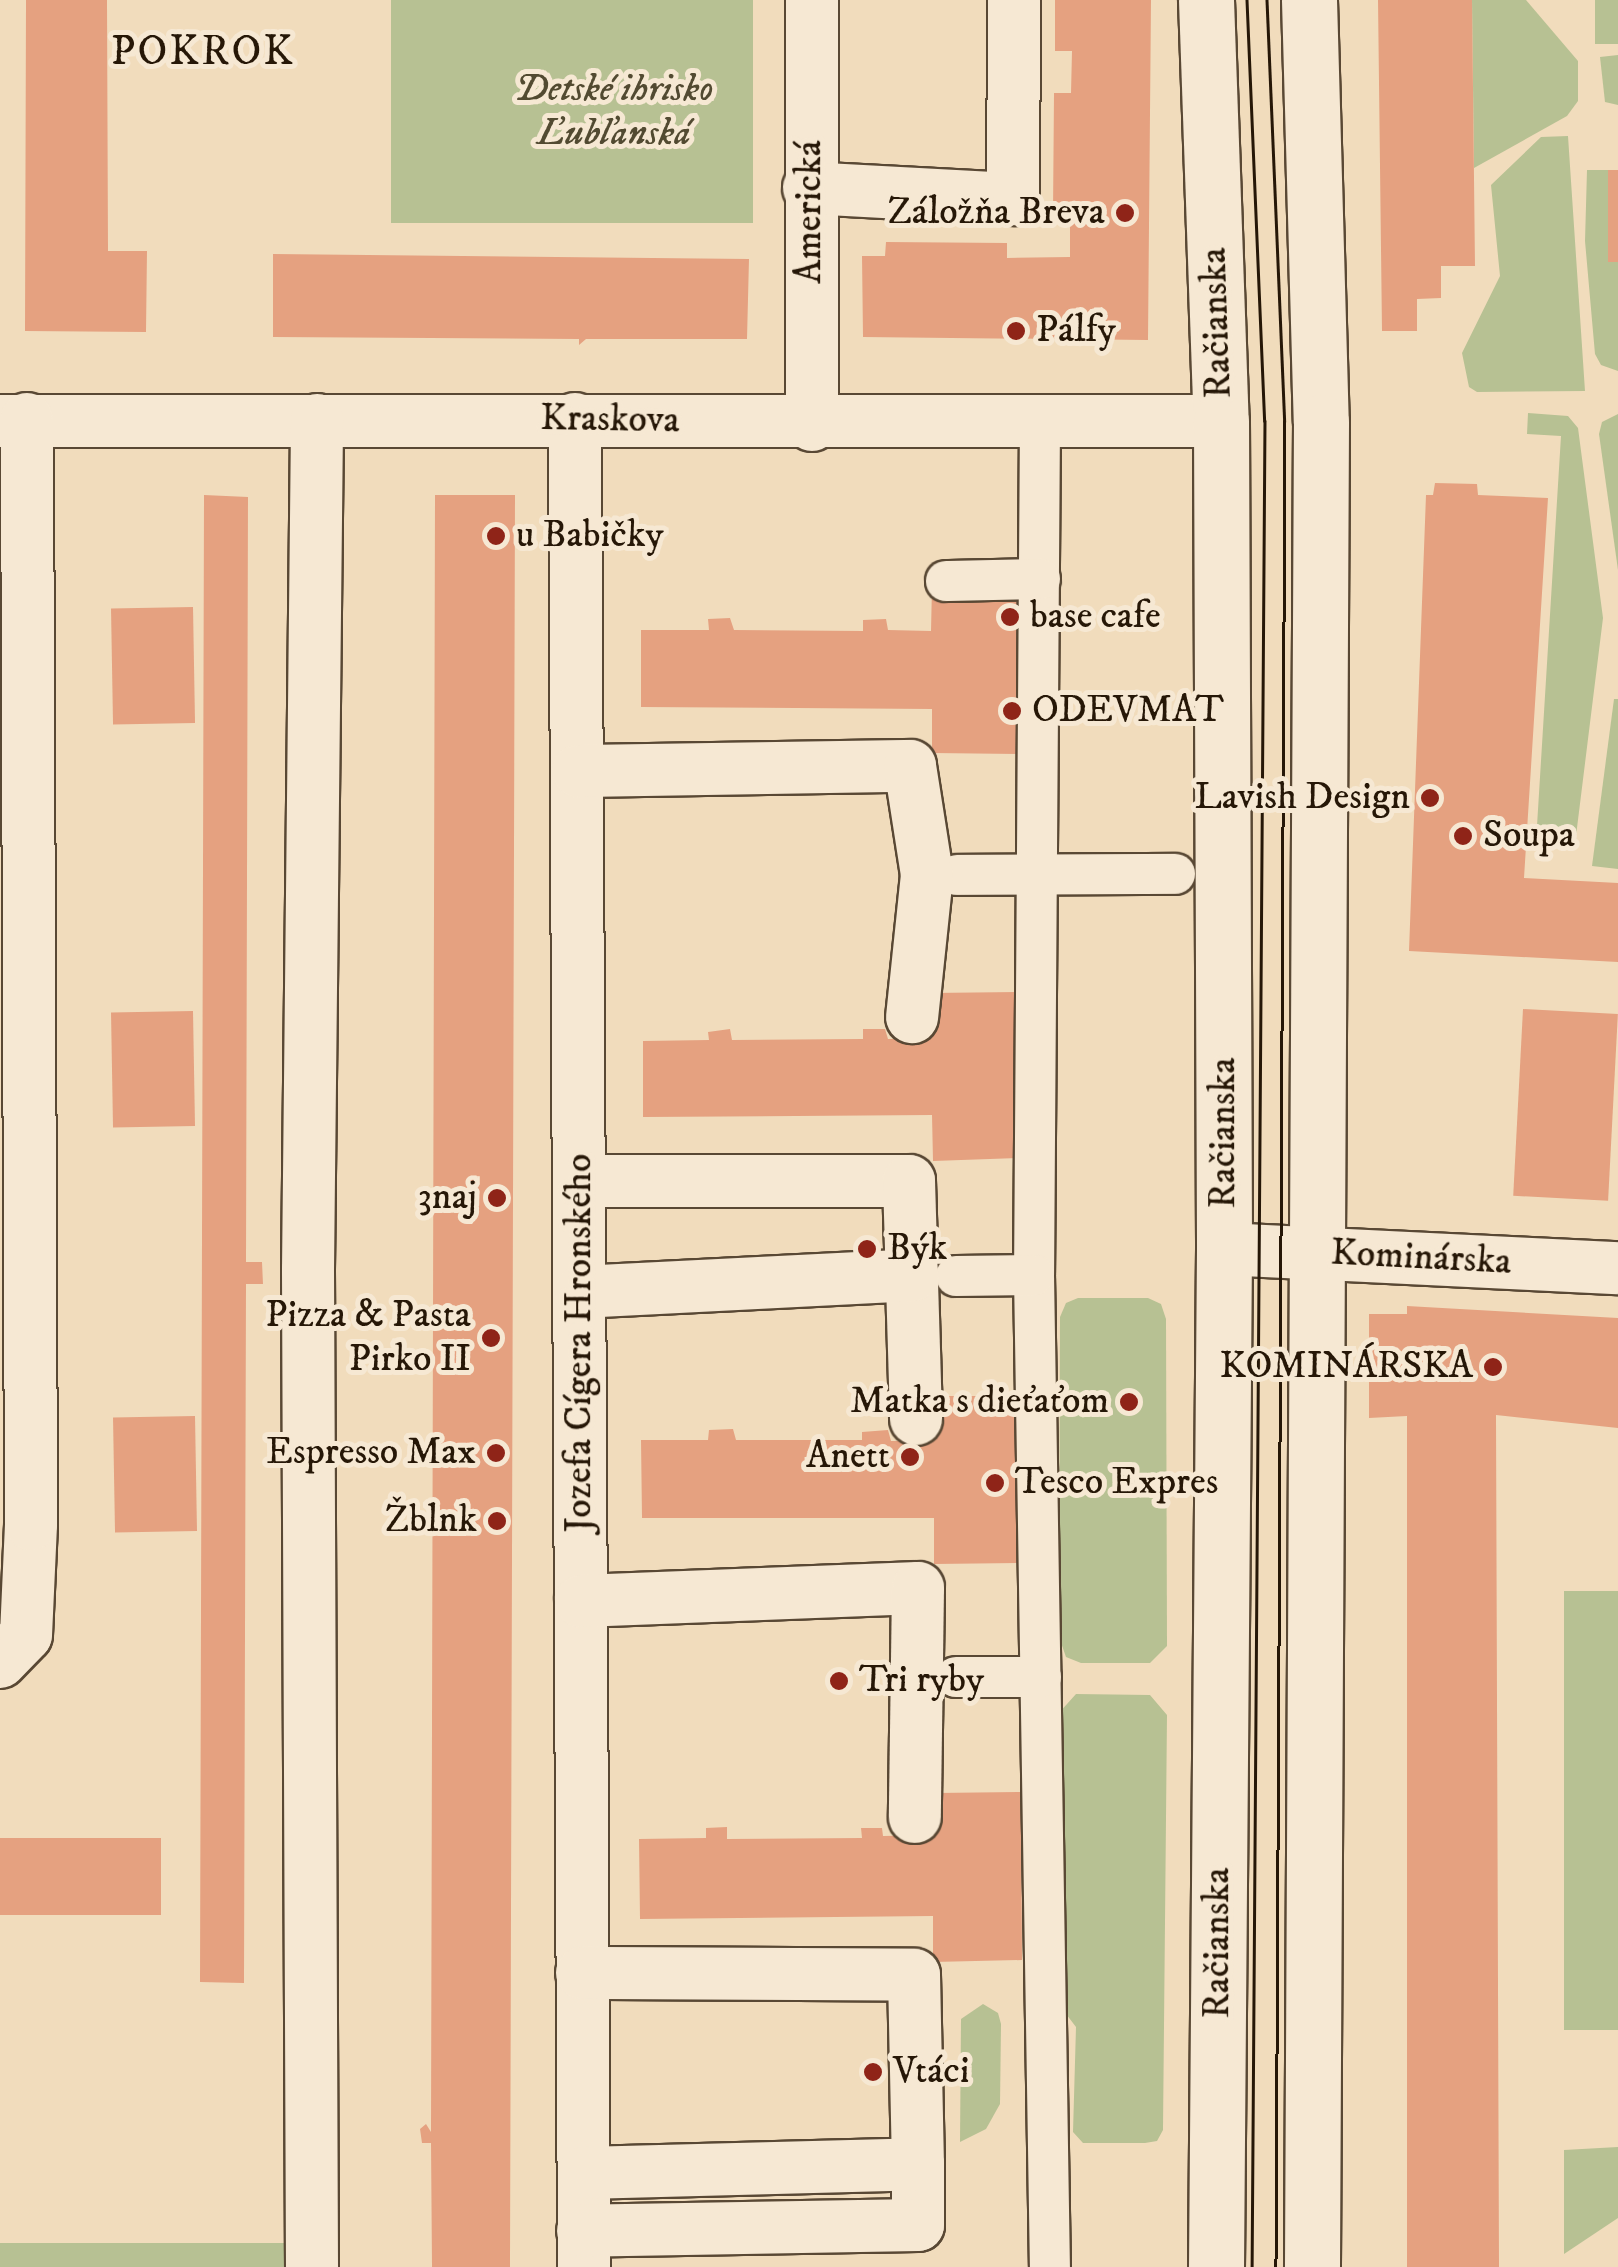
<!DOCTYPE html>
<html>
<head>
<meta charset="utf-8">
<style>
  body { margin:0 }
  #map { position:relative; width:1618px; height:2267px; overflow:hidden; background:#f1dcbc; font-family:"IM FELL DW Pica",serif }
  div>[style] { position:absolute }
  .green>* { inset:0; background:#b7c193; transform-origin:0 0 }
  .building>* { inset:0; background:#e5a180; transform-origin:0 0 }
  .roads { filter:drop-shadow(2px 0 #594834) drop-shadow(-2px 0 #594834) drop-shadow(0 2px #594834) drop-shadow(0 -2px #594834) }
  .pedestrian>* { height:40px; margin:-20px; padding:0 20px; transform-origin:20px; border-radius:20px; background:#f6e8d3 }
  .minor>* { height:52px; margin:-26px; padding:0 26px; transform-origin:26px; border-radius:26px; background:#f6e8d3 }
  .secondary>* { height:55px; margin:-27.5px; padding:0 27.5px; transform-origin:27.5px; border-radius:27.5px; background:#f6e8d3 }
  .tram>* { height:2.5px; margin:-1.25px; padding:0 1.25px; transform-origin:1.25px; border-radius:1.25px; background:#261707 }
  .dots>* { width:28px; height:28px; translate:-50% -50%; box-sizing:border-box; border:5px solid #f6e8d3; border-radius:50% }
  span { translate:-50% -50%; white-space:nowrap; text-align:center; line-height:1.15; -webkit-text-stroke:10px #f6e8d3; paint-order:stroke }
  .park-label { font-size:38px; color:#524a31; font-style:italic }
  .street-label { font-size:38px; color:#261707 }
  .poi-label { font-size:38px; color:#261707 }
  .right { translate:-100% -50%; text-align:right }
  .left { translate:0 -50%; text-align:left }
  .quarter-label { font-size:42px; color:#261707; letter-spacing:2.5px }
</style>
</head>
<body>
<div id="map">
  <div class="green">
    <i style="left:391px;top:0;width:362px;height:223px"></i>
    <i style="clip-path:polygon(1472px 0,1526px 0,1578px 61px,1578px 101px,1567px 116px,1474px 168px)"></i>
    <i style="left:1595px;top:0;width:23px;height:44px"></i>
    <i style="clip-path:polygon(1618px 55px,1618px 105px,1605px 102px,1600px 57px)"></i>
    <i style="clip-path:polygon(1568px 136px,1585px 391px,1477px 392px,1469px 387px,1462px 353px,1500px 276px,1491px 185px,1541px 137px)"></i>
    <i style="clip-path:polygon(1587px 170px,1608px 170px,1608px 262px,1618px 262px,1618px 371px,1601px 365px,1595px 354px,1585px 241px)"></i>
    <i style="clip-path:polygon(1528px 413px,1568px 416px,1578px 428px,1603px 618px,1576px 836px,1536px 842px,1561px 436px,1527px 434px)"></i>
    <i style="clip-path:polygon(1618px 414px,1618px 570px,1599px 434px,1602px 422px)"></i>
    <i style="clip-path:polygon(1614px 699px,1618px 699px,1618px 869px,1592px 866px)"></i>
    <i style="clip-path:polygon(1078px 1298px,1148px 1298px,1161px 1304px,1166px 1319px,1167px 1646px,1150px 1663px,1081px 1663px,1066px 1657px,1059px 1637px,1060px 1317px,1066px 1303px)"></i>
    <i style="left:1564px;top:1591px;width:54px;height:439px"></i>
    <i style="clip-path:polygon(1076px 1694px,1150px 1695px,1167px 1715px,1163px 2130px,1157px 2141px,1145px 2143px,1083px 2143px,1073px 2132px,1076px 2027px,1060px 2006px,1058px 1714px)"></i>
    <i style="clip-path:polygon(983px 2004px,998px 2013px,1001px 2024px,1000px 2104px,986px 2129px,960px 2142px,961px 2019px)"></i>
    <i style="clip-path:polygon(1618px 2147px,1618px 2218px,1564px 2254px,1564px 2150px)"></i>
    <i style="left:298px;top:2243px;width:24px;height:298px;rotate:90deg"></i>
  </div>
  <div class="building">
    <i style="clip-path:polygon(26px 0,107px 0,108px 251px,147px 251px,146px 332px,25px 331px)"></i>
    <i style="clip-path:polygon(1055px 0,1151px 0,1148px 340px,863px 337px,862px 256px,885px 256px,886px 242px,1007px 243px,1007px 258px,1070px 257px,1070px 212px,1053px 212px,1054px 93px,1071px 93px,1072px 51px,1055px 51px)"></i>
    <i style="clip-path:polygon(1378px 0,1472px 0,1475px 266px,1441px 266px,1441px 298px,1417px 299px,1417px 331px,1382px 331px)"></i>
    <i style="left:1608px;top:170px;width:10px;height:92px"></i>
    <i style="clip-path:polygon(273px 254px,749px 259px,747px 339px,586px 339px,579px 345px,579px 339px,273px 337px)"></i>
    <i style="clip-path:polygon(1435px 483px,1477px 484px,1478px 495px,1548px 498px,1524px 878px,1618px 883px,1618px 962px,1409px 951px,1426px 495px,1433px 495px)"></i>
    <i style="clip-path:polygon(204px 495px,248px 497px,246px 1262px,262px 1262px,263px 1284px,246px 1284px,244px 1983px,200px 1982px)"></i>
    <i style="clip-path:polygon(435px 495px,515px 495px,510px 2267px,432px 2267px,431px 2143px,422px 2143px,420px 2129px,426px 2124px,431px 2132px)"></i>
    <i style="clip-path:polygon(932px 586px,1020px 586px,1019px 754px,932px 753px,932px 709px,641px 707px,641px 630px,709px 630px,708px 619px,730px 618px,734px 630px,863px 631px,863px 620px,886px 619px,888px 630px,931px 631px)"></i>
    <i style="left:193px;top:607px;width:116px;height:82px;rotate:89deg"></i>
    <i style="clip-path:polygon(1019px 992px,1020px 1158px,933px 1161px,932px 1115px,643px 1117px,643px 1041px,709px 1040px,708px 1032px,730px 1029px,732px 1040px,863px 1039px,863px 1029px,885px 1029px,888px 1039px,931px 1038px,930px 993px)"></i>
    <i style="left:1523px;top:1009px;width:95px;height:187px;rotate:3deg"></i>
    <i style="left:193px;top:1011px;width:115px;height:82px;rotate:89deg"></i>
    <i style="clip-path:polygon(1407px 1306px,1618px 1318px,1618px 1428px,1496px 1415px,1499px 2267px,1407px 2267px,1407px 1416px,1369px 1418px,1369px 1314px,1407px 1314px)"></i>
    <i style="clip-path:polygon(934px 1396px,1023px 1396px,1023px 1563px,934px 1564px,934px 1518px,642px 1518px,641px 1440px,708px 1440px,709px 1430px,733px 1429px,736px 1440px,862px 1440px,862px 1432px,888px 1430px,891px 1441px,934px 1441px)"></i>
    <i style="left:195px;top:1416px;width:115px;height:82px;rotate:89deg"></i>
    <i style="clip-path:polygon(1021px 1792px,1022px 1960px,933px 1962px,933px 1916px,640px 1919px,639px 1839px,706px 1838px,706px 1828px,727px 1827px,727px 1839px,862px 1838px,861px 1828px,882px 1828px,883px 1836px,936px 1835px,936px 1793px)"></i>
    <i style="left:0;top:1838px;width:161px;height:77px"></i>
  </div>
  <div class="roads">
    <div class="pedestrian">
      <i style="left:1040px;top:422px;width:853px;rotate:90.4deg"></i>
      <i style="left:1034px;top:1275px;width:992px;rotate:89.08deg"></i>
      <i style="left:946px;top:581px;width:94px;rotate:-1.2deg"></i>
      <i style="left:957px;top:875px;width:218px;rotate:-0.3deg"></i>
      <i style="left:956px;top:1276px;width:78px;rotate:-0.7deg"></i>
      <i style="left:956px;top:1677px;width:85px"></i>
    </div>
    <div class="minor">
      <i style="left:812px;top:0;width:425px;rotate:90deg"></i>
      <i style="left:809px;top:188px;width:204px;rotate:3.1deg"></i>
      <i style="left:1013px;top:199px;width:199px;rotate:-89.7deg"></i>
      <i style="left:575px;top:419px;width:1848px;rotate:89.72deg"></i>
      <i style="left:0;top:421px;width:1221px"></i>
      <i style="left:578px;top:771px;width:332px;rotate:-0.9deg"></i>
      <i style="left:910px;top:766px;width:110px;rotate:81.1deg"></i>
      <i style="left:927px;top:875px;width:143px;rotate:96deg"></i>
      <i style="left:580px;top:1181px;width:329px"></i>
      <i style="left:909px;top:1181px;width:238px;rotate:88.3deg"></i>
      <i style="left:1224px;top:1249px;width:394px;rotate:2.8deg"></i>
      <i style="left:581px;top:1292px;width:332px;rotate:-2.9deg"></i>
      <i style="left:581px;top:1601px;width:337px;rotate:-2.2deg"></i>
      <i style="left:918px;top:1588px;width:229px;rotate:90.8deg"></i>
      <i style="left:0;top:1662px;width:37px;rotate:-46deg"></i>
      <i style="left:26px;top:1635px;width:111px;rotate:-87.4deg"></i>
      <i style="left:31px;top:1524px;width:1105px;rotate:-90.21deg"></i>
      <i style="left:582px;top:1973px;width:332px;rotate:0.3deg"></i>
      <i style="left:914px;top:1975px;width:189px;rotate:88.8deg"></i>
      <i style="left:918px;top:2164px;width:61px;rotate:90deg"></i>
      <i style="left:918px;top:2225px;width:335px;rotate:179deg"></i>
      <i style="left:584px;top:2173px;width:334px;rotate:-1.5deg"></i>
      <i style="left:312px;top:2267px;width:997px;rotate:-90.23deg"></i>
      <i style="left:308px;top:1270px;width:850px;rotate:-89.39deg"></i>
    </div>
    <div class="secondary">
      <i style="left:1206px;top:0;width:421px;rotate:88deg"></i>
      <i style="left:1221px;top:421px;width:828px;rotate:89.79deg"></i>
      <i style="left:1224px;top:1249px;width:1018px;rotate:90.45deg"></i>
      <i style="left:1309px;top:0;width:422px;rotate:88.4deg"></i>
      <i style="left:1321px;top:422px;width:1845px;rotate:90.28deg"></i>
    </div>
  </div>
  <div class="tram">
    <i style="left:1247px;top:0;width:421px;rotate:87.6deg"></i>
    <i style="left:1265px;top:421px;width:1846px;rotate:90.4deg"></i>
    <i style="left:1267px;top:0;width:421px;rotate:87.6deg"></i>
    <i style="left:1285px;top:421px;width:1846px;rotate:90.28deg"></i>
  </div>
  <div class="dots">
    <i style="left:1125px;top:213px;background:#8f2418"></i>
    <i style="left:1016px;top:331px;background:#8f2418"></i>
    <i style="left:496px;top:536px;background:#8f2418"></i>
    <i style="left:1010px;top:617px;background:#8f2418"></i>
    <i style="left:1012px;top:711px;background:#8f2418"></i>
    <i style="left:1430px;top:798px;background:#8f2418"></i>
    <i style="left:1463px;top:836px;background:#8f2418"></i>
    <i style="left:497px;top:1198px;background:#8f2418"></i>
    <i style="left:867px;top:1249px;background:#8f2418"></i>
    <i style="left:491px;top:1338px;background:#8f2418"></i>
    <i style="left:1493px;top:1367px;background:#8f2418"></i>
    <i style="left:1129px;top:1402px;background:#8f2418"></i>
    <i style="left:496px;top:1453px;background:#8f2418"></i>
    <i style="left:910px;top:1457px;background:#8f2418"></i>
    <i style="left:995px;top:1483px;background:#8f2418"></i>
    <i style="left:497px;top:1521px;background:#8f2418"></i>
    <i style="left:839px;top:1681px;background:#8f2418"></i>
    <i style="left:873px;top:2072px;background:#8f2418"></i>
  </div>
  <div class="park-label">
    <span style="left:614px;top:112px">Detské ihrisko<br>Ľubľanská</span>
  </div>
  <div class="street-label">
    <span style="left:810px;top:212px;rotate:-90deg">Americká</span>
    <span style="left:1217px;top:323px;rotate:-92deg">Račianska</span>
    <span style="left:610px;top:420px;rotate:1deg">Kraskova</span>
    <span style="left:1224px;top:1133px;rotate:-90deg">Račianska</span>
    <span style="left:1421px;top:1258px;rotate:3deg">Kominárska</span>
    <span style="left:580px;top:1343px;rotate:-90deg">Jozefa Cígera Hronského</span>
    <span style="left:1218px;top:1943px;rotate:-90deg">Račianska</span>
  </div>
  <div class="poi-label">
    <span class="right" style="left:1105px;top:213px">Záložňa Breva</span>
    <span class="left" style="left:1036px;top:331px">Pálfy</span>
    <span class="left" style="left:516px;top:536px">u Babičky</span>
    <span class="left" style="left:1030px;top:617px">base cafe</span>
    <span class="left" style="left:1032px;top:711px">ODEVMAT</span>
    <span class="right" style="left:1410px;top:798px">Lavish Design</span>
    <span class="left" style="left:1483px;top:836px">Soupa</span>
    <span class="right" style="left:477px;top:1198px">3naj</span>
    <span class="left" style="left:887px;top:1249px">Býk</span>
    <span class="right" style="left:471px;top:1338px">Pizza &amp; Pasta<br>Pirko II</span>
    <span class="right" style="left:1473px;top:1367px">KOMINÁRSKA</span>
    <span class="right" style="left:1109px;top:1402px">Matka s dieťaťom</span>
    <span class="right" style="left:476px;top:1453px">Espresso Max</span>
    <span class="right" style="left:890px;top:1457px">Anett</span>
    <span class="left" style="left:1015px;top:1483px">Tesco Expres</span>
    <span class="right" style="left:477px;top:1521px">Žblnk</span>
    <span class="left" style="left:859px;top:1681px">Tri ryby</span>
    <span class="left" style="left:893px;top:2072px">Vtáci</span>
  </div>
  <div class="quarter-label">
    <span style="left:203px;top:52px">POKROK</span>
  </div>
</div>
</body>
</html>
